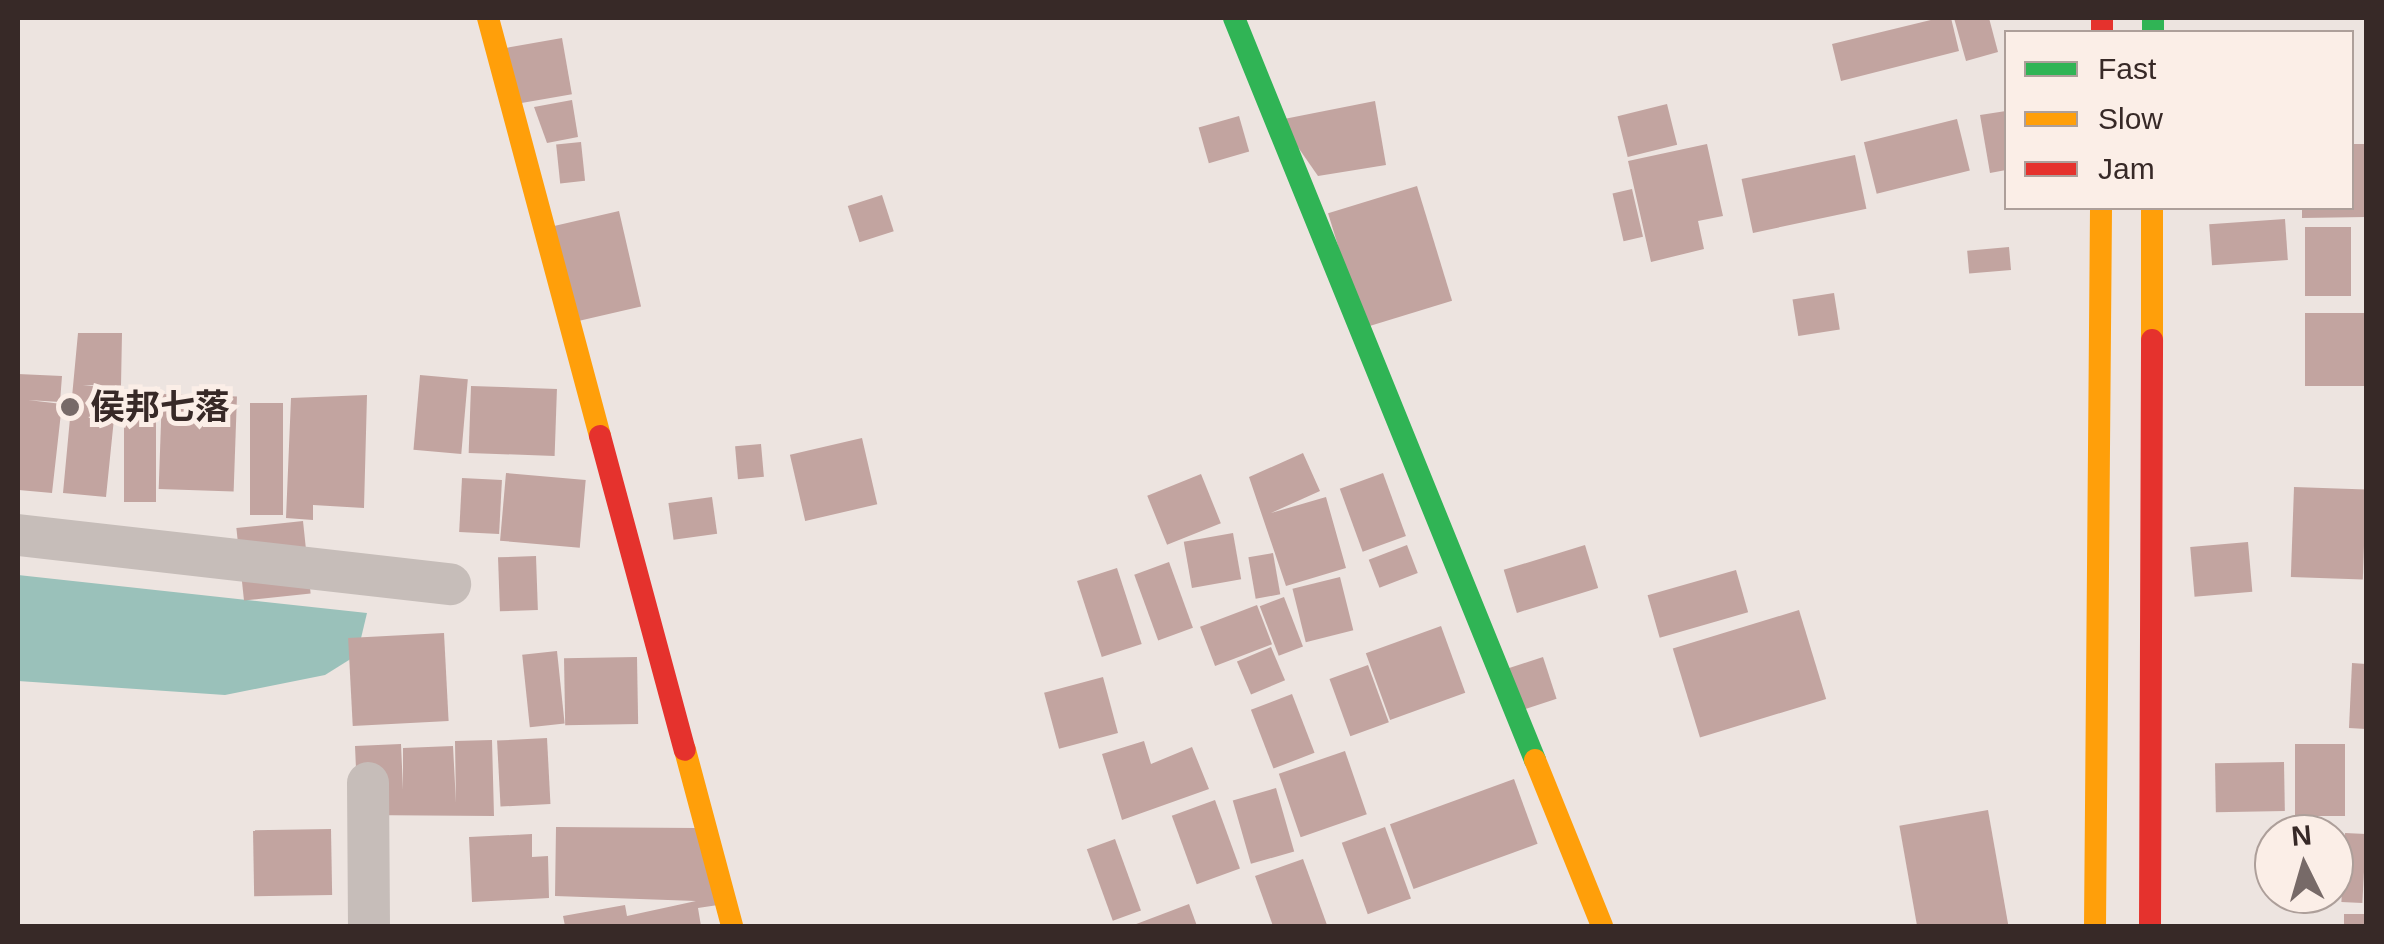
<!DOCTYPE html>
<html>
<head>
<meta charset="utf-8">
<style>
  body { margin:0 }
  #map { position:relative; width:2384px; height:944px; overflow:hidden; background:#ede4e0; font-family:Helvetica,"Noto Sans SC",sans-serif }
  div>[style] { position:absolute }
  .water>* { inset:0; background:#9ac1ba }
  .building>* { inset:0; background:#c2a4a0; transform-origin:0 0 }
  .street>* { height:42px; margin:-21px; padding:0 21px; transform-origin:21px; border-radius:21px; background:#c6bdb9 }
  .fast>* { height:22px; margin:-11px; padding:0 11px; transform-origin:11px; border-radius:11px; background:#30b455 }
  .slow>* { height:22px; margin:-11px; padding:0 11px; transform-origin:11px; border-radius:11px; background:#ff9f0a }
  .jam>* { height:22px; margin:-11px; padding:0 11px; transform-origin:11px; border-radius:11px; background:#e5322d }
  .dots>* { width:28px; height:28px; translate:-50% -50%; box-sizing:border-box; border:5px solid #fbeee7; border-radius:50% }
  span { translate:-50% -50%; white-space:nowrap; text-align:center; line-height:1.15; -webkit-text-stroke:10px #fbeee7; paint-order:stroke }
  .poi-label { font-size:35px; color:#372927; font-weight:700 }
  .left { translate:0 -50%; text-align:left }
  .frame { position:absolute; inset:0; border:20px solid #372927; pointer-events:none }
  .legend { position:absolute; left:2004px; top:30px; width:350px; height:180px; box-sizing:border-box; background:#fbeee7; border:2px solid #ad9f9a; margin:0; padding:12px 18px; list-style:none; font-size:30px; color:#372927 }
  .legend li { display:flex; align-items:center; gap:20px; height:50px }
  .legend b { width:50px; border:2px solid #ad9f9a }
  .north { position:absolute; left:2254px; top:814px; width:100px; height:100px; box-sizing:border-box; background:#fbeee7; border:2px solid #ad9f9a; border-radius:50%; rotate:355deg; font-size:28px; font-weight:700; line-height:40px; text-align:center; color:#372927 }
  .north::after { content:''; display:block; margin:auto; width:35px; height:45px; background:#776a68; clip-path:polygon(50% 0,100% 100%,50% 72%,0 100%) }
</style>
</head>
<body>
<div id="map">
  <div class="water">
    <i style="clip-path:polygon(18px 575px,367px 613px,357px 655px,325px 675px,225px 695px,18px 681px)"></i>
  </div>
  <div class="building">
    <i style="clip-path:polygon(1939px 18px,1951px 18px,1959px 51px,1841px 81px,1832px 44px)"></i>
    <i style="clip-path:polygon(1954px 18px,1989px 18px,1998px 52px,1966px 61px)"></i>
    <i style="left:562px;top:38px;width:57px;height:57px;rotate:80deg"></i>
    <i style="clip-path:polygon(572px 100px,578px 137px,547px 143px,534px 107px)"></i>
    <i style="clip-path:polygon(1375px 101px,1386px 165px,1318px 176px,1279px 120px)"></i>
    <i style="left:1667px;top:104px;width:42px;height:51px;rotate:76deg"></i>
    <i style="clip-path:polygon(2006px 111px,2006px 170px,1990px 173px,1980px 115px)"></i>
    <i style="left:1239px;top:116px;width:37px;height:42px;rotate:74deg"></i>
    <i style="left:1957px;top:119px;width:53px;height:96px;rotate:76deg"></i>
    <i style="left:581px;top:142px;width:39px;height:25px;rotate:84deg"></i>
    <i style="clip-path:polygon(1707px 144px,1723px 216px,1698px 221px,1704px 249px,1651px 262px,1628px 161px)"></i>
    <i style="clip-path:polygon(2352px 144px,2366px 144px,2366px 217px,2302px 218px,2302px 208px,2352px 208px)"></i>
    <i style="left:1855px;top:155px;width:55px;height:116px;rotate:78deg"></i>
    <i style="left:1417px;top:186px;width:120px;height:93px;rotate:73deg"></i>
    <i style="left:1632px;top:189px;width:49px;height:20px;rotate:77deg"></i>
    <i style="left:882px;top:195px;width:38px;height:36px;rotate:72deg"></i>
    <i style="left:619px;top:211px;width:98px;height:81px;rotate:77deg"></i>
    <i style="left:2285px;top:219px;width:41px;height:76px;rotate:86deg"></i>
    <i style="left:2305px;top:227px;width:46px;height:69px"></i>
    <i style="left:2009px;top:247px;width:23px;height:42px;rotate:85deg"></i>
    <i style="left:1834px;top:293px;width:37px;height:42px;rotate:81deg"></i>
    <i style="left:2366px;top:313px;width:73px;height:61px;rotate:90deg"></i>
    <i style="clip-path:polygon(78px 333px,122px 333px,121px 386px,83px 385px,117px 389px,106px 497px,63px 493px)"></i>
    <i style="clip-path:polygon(18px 374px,62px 376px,60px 402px,28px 400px,62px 404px,52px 493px,19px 490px)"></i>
    <i style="left:420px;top:375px;width:48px;height:75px;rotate:5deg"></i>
    <i style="left:471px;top:386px;width:86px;height:67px;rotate:2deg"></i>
    <i style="left:124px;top:393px;width:32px;height:109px"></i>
    <i style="left:162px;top:394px;width:75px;height:95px;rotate:2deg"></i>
    <i style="clip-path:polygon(367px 395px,364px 508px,313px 505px,313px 520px,286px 518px,291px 398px)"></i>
    <i style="left:250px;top:403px;width:33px;height:112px"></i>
    <i style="left:862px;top:438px;width:68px;height:74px;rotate:77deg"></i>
    <i style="left:761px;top:444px;width:33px;height:26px;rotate:85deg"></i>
    <i style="clip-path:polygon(1303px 453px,1320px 491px,1271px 513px,1326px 497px,1346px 568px,1286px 586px,1249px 477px)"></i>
    <i style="left:506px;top:473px;width:80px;height:68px;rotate:5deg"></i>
    <i style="left:1383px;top:473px;width:67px;height:46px;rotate:70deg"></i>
    <i style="left:1201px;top:474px;width:53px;height:58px;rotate:68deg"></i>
    <i style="left:462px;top:478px;width:40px;height:54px;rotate:3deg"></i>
    <i style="left:2294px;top:487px;width:72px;height:90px;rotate:2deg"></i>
    <i style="left:712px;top:497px;width:37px;height:44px;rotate:82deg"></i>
    <i style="left:303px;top:521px;width:73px;height:67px;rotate:84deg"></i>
    <i style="left:1233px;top:533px;width:47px;height:50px;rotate:80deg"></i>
    <i style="left:2248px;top:542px;width:50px;height:58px;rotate:85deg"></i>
    <i style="left:1407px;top:545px;width:30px;height:41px;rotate:69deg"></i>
    <i style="left:1585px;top:545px;width:45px;height:85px;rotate:73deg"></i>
    <i style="left:1273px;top:553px;width:42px;height:25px;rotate:80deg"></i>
    <i style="left:536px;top:556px;width:54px;height:38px;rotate:88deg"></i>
    <i style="left:1169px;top:562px;width:70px;height:37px;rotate:70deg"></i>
    <i style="left:1117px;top:568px;width:80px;height:42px;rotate:72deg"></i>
    <i style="left:1736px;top:570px;width:44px;height:92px;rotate:74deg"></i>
    <i style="left:1340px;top:577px;width:55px;height:49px;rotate:76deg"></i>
    <i style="left:1284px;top:597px;width:53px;height:26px;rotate:69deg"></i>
    <i style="left:1257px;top:605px;width:42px;height:61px;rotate:69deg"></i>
    <i style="left:1799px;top:610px;width:93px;height:132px;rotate:73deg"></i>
    <i style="left:1441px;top:626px;width:71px;height:80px;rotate:70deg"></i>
    <i style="left:444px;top:633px;width:88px;height:96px;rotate:87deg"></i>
    <i style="left:1271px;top:647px;width:36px;height:37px;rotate:67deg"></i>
    <i style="left:557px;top:651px;width:73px;height:35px;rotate:84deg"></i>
    <i style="left:637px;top:657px;width:67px;height:73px;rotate:89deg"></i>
    <i style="left:1543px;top:657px;width:44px;height:38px;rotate:72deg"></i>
    <i style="clip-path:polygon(2352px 663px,2366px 664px,2366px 729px,2349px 728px)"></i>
    <i style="left:1368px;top:665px;width:61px;height:41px;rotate:70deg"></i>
    <i style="left:1103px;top:677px;width:58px;height:61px;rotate:75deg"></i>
    <i style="left:1292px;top:694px;width:63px;height:44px;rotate:69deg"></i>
    <i style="left:547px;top:738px;width:66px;height:50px;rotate:87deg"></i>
    <i style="clip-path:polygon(492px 740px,494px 816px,358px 815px,355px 746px,401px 744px,403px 790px,403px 748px,453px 746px,456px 803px,455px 741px)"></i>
    <i style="clip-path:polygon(1144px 741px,1151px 764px,1192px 747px,1209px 789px,1122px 820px,1102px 754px)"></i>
    <i style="left:2345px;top:744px;width:72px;height:50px;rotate:90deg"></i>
    <i style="left:1345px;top:751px;width:67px;height:70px;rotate:71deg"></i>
    <i style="left:2284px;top:762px;width:49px;height:69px;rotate:89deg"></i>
    <i style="left:1514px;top:779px;width:69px;height:132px;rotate:70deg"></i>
    <i style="left:1276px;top:788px;width:66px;height:45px;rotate:74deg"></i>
    <i style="left:1215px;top:800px;width:73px;height:46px;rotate:70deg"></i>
    <i style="left:1988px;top:810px;width:118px;height:90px;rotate:80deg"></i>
    <i style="clip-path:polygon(556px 827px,696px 828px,718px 905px,698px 908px,701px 926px,565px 926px,563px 916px,625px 905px,627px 916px,696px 901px,555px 896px)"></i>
    <i style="left:1385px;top:827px;width:76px;height:46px;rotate:70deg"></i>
    <i style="left:331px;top:829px;width:66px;height:78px;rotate:89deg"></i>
    <i style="left:2345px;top:833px;width:21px;height:69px;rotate:3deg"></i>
    <i style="clip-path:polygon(532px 834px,532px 857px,548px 856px,549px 898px,472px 902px,469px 837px)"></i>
    <i style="left:1115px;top:839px;width:76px;height:30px;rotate:70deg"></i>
    <i style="clip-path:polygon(1303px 859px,1327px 925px,1273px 926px,1255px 876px)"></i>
    <i style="clip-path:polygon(1189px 904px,1197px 926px,1131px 926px)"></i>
    <i style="left:2344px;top:914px;width:22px;height:12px"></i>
  </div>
  <div class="street">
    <i style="left:18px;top:535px;width:435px;rotate:6.5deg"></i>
    <i style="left:368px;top:783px;width:143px;rotate:89.6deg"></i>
  </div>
  <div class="fast">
    <i style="left:1234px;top:18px;width:801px;rotate:67.92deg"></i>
    <i style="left:2153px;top:18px;width:14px;rotate:90deg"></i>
  </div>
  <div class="slow">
    <i style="left:488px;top:18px;width:433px;rotate:75deg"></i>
    <i style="left:2152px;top:340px;width:132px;rotate:-90deg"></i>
    <i style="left:685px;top:750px;width:182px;rotate:75deg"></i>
    <i style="left:1535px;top:760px;width:179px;rotate:68deg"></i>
    <i style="left:2095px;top:926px;width:718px;rotate:-89.52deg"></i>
  </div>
  <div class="jam">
    <i style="left:2102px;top:18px;width:14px;rotate:90deg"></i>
    <i style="left:600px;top:436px;width:325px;rotate:74.9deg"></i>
    <i style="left:2150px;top:926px;width:586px;rotate:-89.8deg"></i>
  </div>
  <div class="dots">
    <i style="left:70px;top:407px;background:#776a68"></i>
  </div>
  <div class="poi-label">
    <span class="left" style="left:90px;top:407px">侯邦七落</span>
  </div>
  <div class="frame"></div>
  <ul class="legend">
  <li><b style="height:12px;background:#30b455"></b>Fast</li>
  <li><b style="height:12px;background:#ff9f0a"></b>Slow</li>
  <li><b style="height:12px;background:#e5322d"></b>Jam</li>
  </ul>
  <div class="north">N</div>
</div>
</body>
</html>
